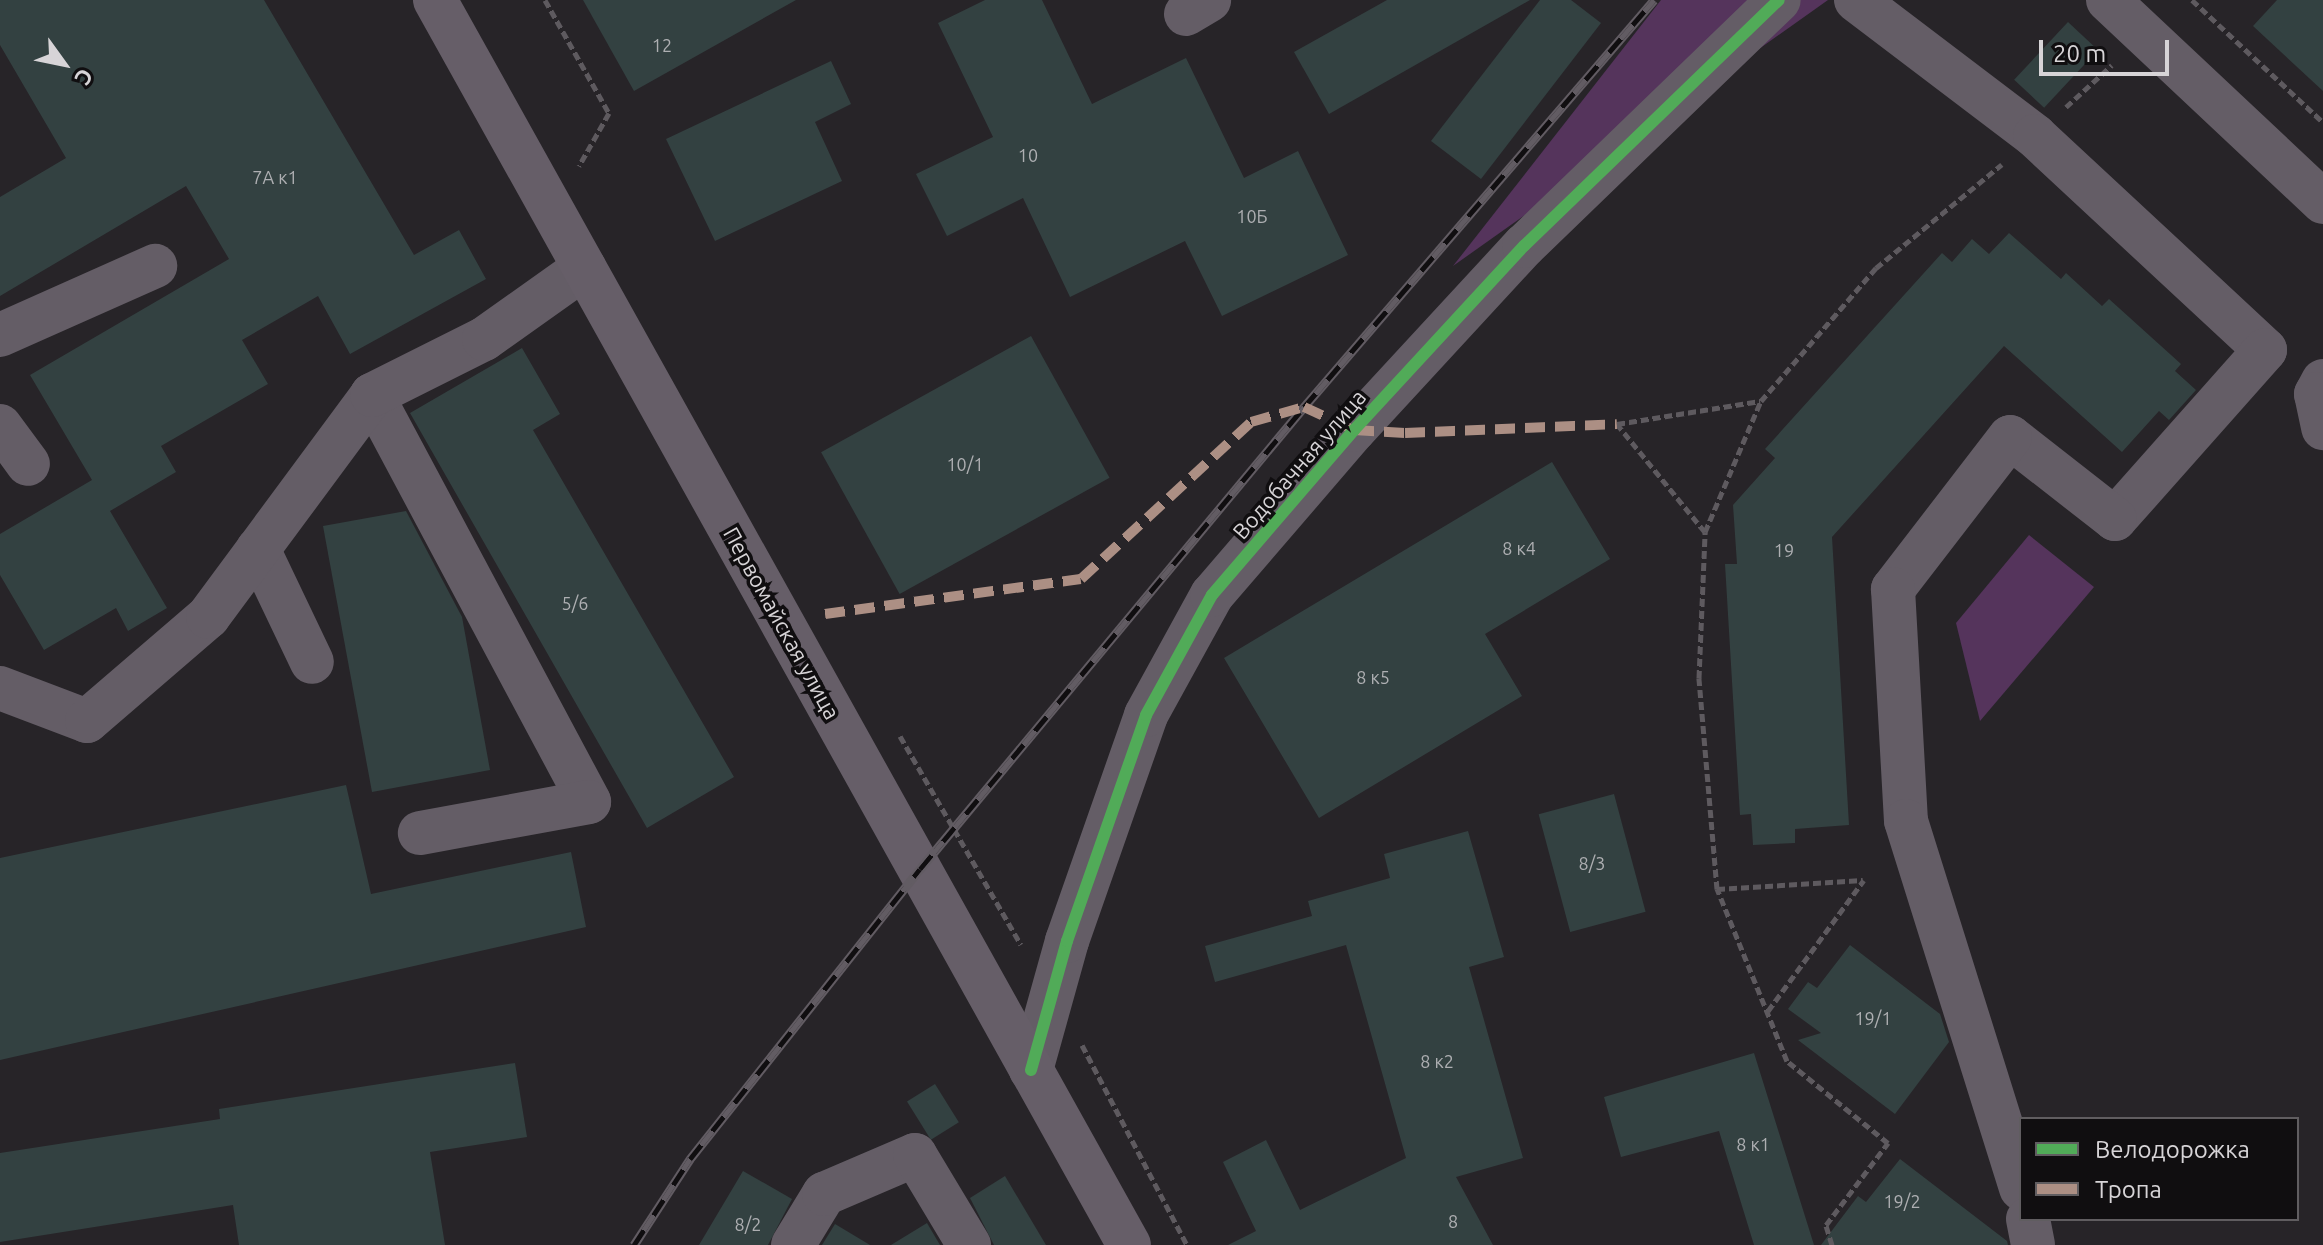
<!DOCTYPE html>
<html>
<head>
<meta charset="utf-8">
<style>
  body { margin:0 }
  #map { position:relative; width:2323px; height:1245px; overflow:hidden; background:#272428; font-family:Ubuntu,sans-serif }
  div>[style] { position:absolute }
  .green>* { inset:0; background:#55345c }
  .building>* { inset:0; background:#334141; transform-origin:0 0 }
  .path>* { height:5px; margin-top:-2.5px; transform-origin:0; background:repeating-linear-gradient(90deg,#5e5a5f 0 8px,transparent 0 12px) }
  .minor>* { height:44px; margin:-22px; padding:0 22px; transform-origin:22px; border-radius:22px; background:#645d66 }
  .major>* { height:44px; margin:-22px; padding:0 22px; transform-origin:22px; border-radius:22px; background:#665e68 }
  .rail>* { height:9px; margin-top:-4.5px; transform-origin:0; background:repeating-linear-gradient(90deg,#100e10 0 18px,#625c63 0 36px); box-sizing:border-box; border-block:2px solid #625c63 }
  .quiet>* { height:10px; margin-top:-5px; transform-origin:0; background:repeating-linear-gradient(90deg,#ac8f84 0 20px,transparent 0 30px) }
  .cycleway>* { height:12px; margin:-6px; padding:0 6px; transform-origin:6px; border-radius:6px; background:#51ab58 }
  span { translate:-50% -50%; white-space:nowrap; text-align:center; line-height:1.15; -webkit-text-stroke:7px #100e10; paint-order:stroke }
  .number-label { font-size:18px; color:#aeafb2 }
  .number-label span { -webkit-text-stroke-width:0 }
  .street-label { font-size:22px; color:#d7d4d7 }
  .legend { position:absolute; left:2019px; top:1117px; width:280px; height:104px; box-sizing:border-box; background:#100e10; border:2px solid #605d60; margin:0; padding:10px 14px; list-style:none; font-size:24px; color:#d7d4d7 }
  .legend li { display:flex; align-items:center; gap:16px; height:40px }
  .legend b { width:40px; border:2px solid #605d60 }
  .north { position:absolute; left:24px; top:24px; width:80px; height:80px; -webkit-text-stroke:6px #100e10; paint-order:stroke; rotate:123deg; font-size:22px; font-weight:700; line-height:32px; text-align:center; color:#d7d4d7 }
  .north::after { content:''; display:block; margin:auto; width:28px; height:36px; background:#d7d4d7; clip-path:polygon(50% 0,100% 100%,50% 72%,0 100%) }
  .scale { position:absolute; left:2039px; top:40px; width:130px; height:36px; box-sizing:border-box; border:4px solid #d7d4d7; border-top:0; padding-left:10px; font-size:24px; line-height:28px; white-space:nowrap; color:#d7d4d7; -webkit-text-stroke:6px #100e10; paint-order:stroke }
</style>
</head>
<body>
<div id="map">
  <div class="green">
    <i style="clip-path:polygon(1661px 0,1828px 0,1453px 266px)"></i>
    <i style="clip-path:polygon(2029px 535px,2094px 587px,1980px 721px,1956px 623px)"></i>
  </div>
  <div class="building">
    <i style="clip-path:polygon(0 0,264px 0,414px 255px,459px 230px,486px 279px,350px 354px,318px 296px,242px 340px,268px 384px,161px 446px,176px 472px,110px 511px,167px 608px,128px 631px,116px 608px,44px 650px,0 575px,0 534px,92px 480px,30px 375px,229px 259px,186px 186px,0 296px,0 197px,66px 158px,0 45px)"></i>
    <i style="clip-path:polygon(583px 0,796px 0,634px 91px)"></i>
    <i style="clip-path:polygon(985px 0,1042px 0,1092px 104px,1186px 58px,1244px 178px,1298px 151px,1348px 255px,1222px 316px,1185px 241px,1070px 297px,1023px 198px,947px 236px,916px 174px,993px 137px,938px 23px)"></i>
    <i style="clip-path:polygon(1387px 0,1530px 0,1329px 114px,1294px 52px)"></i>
    <i style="clip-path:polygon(1540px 0,1571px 0,1601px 23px,1481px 179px,1431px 141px)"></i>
    <i style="clip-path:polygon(2277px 0,2323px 0,2323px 91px,2253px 26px)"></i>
    <i style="left:2068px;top:22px;width:41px;height:79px;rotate:43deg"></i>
    <i style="clip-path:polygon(831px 61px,851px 104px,815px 122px,842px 181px,715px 241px,666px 139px)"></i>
    <i style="clip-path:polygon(2009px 233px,2061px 279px,2066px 273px,2102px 306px,2109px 299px,2181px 364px,2175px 371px,2196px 390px,2169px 420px,2159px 411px,2122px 452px,2004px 346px,1832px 537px,1849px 825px,1795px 829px,1795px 843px,1753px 845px,1751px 814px,1740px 815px,1725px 564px,1737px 564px,1733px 505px,1775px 458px,1765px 449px,1942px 253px,1952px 262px,1972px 239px,1989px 254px)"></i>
    <i style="left:1031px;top:336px;width:162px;height:240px;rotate:61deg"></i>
    <i style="clip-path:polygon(522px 348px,560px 414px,533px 430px,734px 777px,647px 828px,410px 413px)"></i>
    <i style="clip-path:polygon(1552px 462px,1610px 559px,1485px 634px,1522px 696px,1319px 818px,1224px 658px)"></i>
    <i style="clip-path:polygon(406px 511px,462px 617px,490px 770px,372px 792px,323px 526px)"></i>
    <i style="clip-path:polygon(346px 785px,371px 894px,571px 852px,586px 927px,0 1060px,0 858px)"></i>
    <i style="left:1614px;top:794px;width:122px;height:78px;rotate:75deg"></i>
    <i style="clip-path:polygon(1468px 831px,1504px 957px,1469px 967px,1523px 1158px,1456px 1177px,1493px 1245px,1228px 1245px,1256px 1231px,1223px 1162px,1266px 1140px,1300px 1210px,1406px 1158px,1346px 945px,1215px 982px,1205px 946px,1312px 916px,1308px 901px,1390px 878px,1384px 854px)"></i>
    <i style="clip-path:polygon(1850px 945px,1940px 1014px,1949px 1042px,1895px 1114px,1798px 1040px,1821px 1033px,1788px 1009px,1808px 982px,1817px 988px)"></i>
    <i style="clip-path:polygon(1754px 1053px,1814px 1245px,1754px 1245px,1719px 1131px,1621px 1157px,1604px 1097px)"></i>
    <i style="clip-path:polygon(515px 1063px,527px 1137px,430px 1152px,445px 1245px,239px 1245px,233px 1205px,0 1242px,0 1153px,220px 1119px,219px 1109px)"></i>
    <i style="left:935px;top:1084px;width:45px;height:33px;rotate:58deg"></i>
    <i style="clip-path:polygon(1900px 1159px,2007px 1241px,2008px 1245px,1821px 1245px,1858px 1196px,1866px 1202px)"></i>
    <i style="clip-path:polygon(743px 1171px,792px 1199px,768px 1245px,699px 1245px)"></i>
    <i style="clip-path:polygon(1005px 1176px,1046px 1245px,994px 1245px,970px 1198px)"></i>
    <i style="clip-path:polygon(927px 1223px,940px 1245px,891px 1245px)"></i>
    <i style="clip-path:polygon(835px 1224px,870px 1245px,822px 1245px)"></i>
  </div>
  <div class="path">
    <i style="left:545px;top:0;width:130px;rotate:60.5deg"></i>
    <i style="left:609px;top:113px;width:61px;rotate:119.5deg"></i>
    <i style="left:2192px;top:0;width:179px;rotate:43deg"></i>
    <i style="left:2066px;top:107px;width:62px;rotate:-42.4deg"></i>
    <i style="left:1705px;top:532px;width:139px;rotate:-129.2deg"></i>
    <i style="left:1617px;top:424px;width:145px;rotate:-9.1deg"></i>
    <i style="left:900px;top:736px;width:241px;rotate:59.9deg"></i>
    <i style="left:1717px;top:889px;width:146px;rotate:-3.5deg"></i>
    <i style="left:1768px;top:1011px;width:162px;rotate:-53.8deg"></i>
    <i style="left:1082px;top:1045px;width:226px;rotate:62.3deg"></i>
    <i style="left:1832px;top:1245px;width:21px;rotate:-107deg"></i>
    <i style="left:1826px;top:1225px;width:103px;rotate:-52.9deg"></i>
    <i style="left:1888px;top:1143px;width:130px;rotate:-140.9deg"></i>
    <i style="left:1787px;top:1061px;width:186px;rotate:-112.1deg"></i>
    <i style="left:1717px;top:889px;width:212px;rotate:-94.9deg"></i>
    <i style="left:1699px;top:678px;width:146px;rotate:-87.6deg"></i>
    <i style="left:1705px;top:532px;width:142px;rotate:-66.9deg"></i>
    <i style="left:1761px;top:401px;width:176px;rotate:-49.2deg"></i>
    <i style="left:1876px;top:268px;width:163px;rotate:-39.5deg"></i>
  </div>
  <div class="minor">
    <i style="left:1856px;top:0;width:225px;rotate:37.2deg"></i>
    <i style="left:2035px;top:136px;width:314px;rotate:42.9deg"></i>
    <i style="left:2265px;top:350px;width:226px;rotate:131.6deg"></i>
    <i style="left:2115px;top:519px;width:133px;rotate:-142deg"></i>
    <i style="left:2010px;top:437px;width:192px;rotate:127.6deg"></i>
    <i style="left:1893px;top:589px;width:232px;rotate:86.8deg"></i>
    <i style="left:1906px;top:821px;width:385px;rotate:72.6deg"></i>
    <i style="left:2108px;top:0;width:295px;rotate:43.2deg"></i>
    <i style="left:1186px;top:14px;width:27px;rotate:-31deg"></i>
    <i style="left:0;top:335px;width:170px;rotate:-24deg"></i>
    <i style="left:2323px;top:381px;width:15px;rotate:118deg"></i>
    <i style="left:2316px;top:394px;width:35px;rotate:78deg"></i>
    <i style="left:372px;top:395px;width:461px;rotate:61.9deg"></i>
    <i style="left:589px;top:802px;width:172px;rotate:169.6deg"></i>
    <i style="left:0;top:426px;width:47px;rotate:53.6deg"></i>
    <i style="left:258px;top:549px;width:125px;rotate:64.5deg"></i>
    <i style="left:0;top:688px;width:93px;rotate:20.8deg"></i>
    <i style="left:87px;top:721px;width:160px;rotate:-40.7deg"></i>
    <i style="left:208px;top:617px;width:276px;rotate:-53.5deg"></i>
    <i style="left:372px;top:395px;width:125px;rotate:-26.6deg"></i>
    <i style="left:484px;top:339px;width:123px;rotate:-35.4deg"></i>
    <i style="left:1031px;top:1070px;width:134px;rotate:-74.4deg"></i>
    <i style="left:1067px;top:941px;width:239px;rotate:-70.7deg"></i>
    <i style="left:1146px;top:715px;width:137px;rotate:-61.2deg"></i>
    <i style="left:1212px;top:595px;width:218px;rotate:-49.3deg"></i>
    <i style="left:1354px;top:430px;width:251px;rotate:-47.3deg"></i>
    <i style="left:1524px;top:246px;width:354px;rotate:-44deg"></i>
    <i style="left:2028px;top:1219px;width:26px;rotate:79deg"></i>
    <i style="left:793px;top:1245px;width:60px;rotate:-58.7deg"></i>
    <i style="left:824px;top:1194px;width:99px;rotate:-23.2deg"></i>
    <i style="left:915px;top:1155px;width:105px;rotate:59deg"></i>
  </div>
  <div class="major">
    <i style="left:435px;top:0;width:1425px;rotate:60.86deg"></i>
  </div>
  <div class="rail">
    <i style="left:634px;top:1245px;width:103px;rotate:-56.9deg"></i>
    <i style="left:690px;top:1159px;width:370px;rotate:-51.6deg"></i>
    <i style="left:920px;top:869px;width:601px;rotate:-50.27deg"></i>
    <i style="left:1304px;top:407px;width:537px;rotate:-49.31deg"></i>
  </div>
  <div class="quiet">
    <i style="left:825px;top:614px;width:258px;rotate:-7.8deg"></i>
    <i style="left:1081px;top:579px;width:231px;rotate:-42.7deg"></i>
    <i style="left:1251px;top:422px;width:55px;rotate:-15.8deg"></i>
    <i style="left:1304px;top:407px;width:55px;rotate:24.7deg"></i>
    <i style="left:1354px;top:430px;width:51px;rotate:3.4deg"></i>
    <i style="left:1405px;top:433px;width:212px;rotate:-2.4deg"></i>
  </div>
  <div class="cycleway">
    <i style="left:1031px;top:1070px;width:134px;rotate:-74.4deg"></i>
    <i style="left:1067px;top:941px;width:239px;rotate:-70.7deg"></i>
    <i style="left:1146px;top:715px;width:137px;rotate:-61.2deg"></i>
    <i style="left:1212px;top:595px;width:218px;rotate:-49.3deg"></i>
    <i style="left:1354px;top:430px;width:251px;rotate:-47.3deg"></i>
    <i style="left:1524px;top:246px;width:354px;rotate:-44deg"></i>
  </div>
  <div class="number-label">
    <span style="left:662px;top:45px">12</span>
    <span style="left:1028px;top:155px">10</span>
    <span style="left:275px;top:177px">7А к1</span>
    <span style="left:1252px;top:216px">10Б</span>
    <span style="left:965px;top:464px">10/1</span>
    <span style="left:1519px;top:548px">8 к4</span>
    <span style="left:1784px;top:550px">19</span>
    <span style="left:575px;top:603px">5/6</span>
    <span style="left:1373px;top:677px">8 к5</span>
    <span style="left:1592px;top:863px">8/3</span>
    <span style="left:1873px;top:1018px">19/1</span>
    <span style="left:1437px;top:1061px">8 к2</span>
    <span style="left:1753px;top:1144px">8 к1</span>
    <span style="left:1902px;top:1201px">19/2</span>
    <span style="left:1453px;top:1221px">8</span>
    <span style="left:748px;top:1224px">8/2</span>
  </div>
  <div class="street-label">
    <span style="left:1299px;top:464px;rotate:-49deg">Водобачная улица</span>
    <span style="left:782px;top:623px;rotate:61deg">Первомайская улица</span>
  </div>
  <ul class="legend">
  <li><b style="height:10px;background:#51ab58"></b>Велодорожка</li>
  <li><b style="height:10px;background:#ac8f84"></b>Тропа</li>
  </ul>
  <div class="north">С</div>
  <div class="scale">20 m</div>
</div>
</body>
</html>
